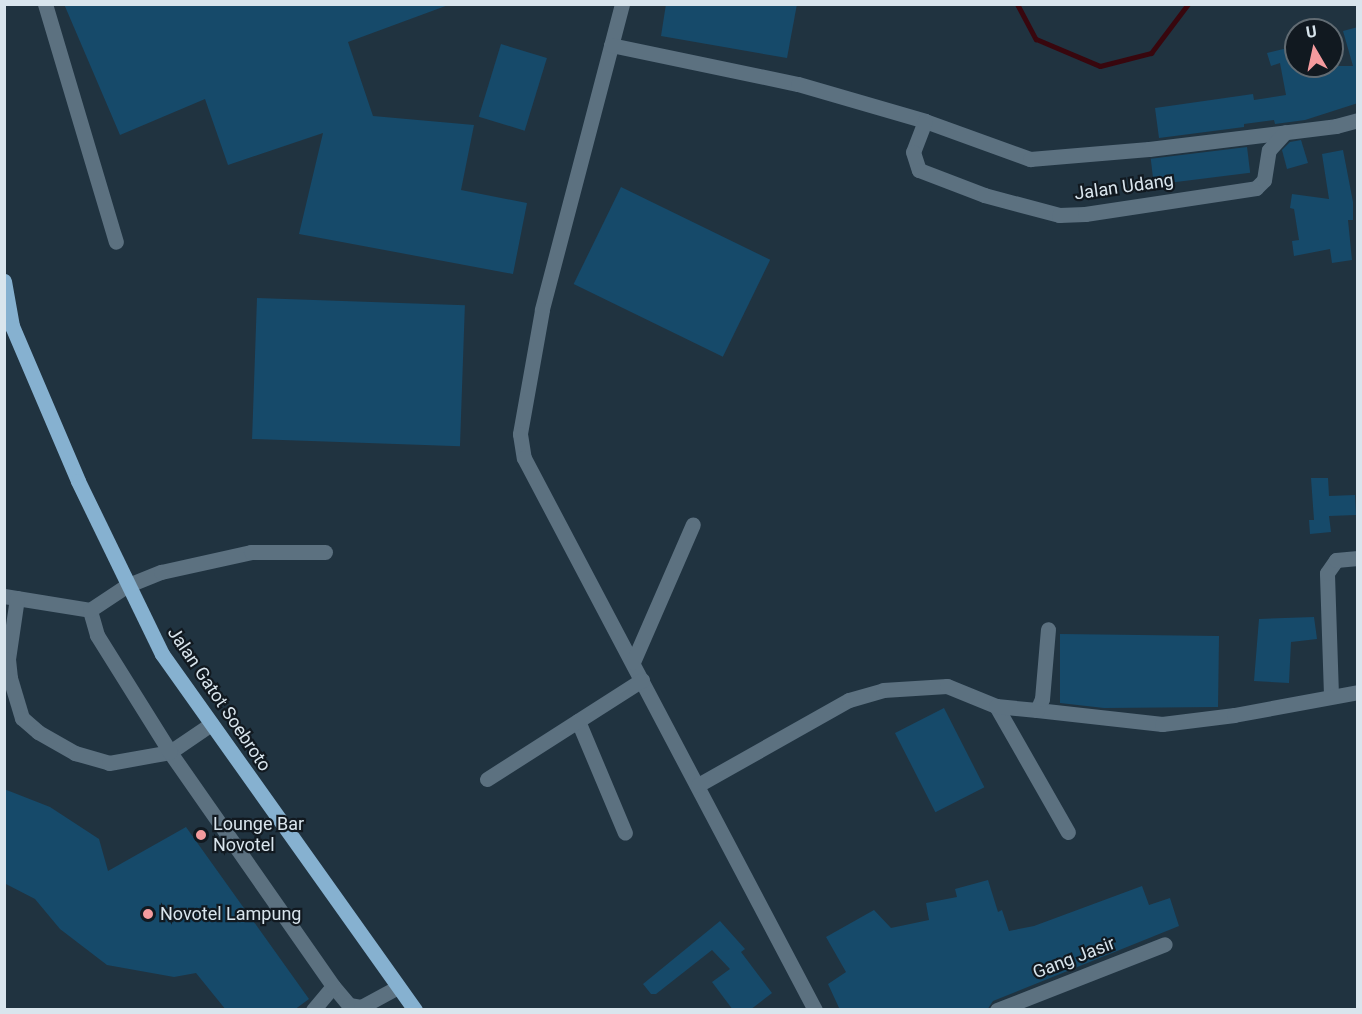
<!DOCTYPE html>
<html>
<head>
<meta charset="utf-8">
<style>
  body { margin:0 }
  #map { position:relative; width:1362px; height:1014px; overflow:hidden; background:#203340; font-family:Roboto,sans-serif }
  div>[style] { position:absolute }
  .stream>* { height:5px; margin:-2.5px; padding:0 2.5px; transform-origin:2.5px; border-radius:2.5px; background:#38070e }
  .building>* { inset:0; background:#164a6a; transform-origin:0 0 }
  .minor>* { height:15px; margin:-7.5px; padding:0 7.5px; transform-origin:7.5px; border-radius:7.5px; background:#5c7180 }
  .major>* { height:15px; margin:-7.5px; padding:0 7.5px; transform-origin:7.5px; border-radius:7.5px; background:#86b1d0 }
  .dots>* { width:16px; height:16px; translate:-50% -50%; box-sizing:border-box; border:3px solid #111920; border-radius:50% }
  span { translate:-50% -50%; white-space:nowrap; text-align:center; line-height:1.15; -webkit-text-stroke:4.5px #111920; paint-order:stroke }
  .street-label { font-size:18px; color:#d9e5ed }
  .poi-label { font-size:18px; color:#d9e5ed }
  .left { translate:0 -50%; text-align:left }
  .frame { position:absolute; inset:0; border:6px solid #d9e5ed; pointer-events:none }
  .north { position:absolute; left:1284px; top:18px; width:60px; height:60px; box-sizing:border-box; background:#111920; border:2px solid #616b72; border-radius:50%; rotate:351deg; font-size:16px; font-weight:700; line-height:24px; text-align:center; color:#d9e5ed }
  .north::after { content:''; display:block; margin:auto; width:21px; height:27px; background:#f59b9e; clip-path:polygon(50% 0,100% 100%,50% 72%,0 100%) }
</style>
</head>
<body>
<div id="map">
  <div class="stream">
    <i style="left:1017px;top:4px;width:40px;rotate:62deg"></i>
    <i style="left:1036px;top:39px;width:69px;rotate:22.9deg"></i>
    <i style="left:1100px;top:66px;width:53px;rotate:-14.3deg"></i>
    <i style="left:1151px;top:53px;width:61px;rotate:-52.9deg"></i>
  </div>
  <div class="building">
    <i style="clip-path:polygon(64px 4px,451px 4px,348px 42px,373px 116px,474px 125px,461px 190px,527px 203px,513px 274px,299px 234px,323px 133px,228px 165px,205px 99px,120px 135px)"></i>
    <i style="clip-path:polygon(666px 4px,797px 4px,787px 58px,661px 36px)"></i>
    <i style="clip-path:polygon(1358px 27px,1358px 103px,1305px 120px,1275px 124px,1274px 120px,1244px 124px,1244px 127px,1159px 138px,1155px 108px,1253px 94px,1254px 100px,1286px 95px,1280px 63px,1271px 66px,1267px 53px,1296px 46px,1296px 66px,1353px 66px,1343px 31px)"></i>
    <i style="left:501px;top:44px;width:48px;height:76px;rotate:17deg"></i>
    <i style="clip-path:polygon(1301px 140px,1308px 163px,1287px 169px,1282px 150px,1290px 142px)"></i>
    <i style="left:1247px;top:147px;width:26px;height:97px;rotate:83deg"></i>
    <i style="clip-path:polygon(1343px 150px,1353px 202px,1353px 220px,1348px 220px,1352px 260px,1332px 263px,1330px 249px,1294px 256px,1292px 241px,1299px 240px,1294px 209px,1290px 208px,1292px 194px,1329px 199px,1322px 154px)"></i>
    <i style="left:621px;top:187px;width:166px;height:108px;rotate:26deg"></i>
    <i style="left:257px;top:298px;width:208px;height:141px;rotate:2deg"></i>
    <i style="clip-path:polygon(1311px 478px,1328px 478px,1329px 496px,1355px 495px,1356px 515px,1329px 516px,1331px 532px,1310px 534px,1309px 520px,1314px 520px)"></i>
    <i style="clip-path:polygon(1314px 617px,1317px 639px,1291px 642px,1289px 683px,1254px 681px,1259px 619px)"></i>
    <i style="clip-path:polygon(1060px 634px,1219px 636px,1218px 707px,1104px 708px,1060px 703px)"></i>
    <i style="left:944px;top:708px;width:89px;height:55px;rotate:63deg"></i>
    <i style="clip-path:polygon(4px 789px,50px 807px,99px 839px,108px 871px,186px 827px,309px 999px,294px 1010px,226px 1010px,196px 973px,174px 977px,107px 965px,60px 929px,35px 899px,4px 883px)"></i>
    <i style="clip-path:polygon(988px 880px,998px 912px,1002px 910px,1009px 931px,1034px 926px,1142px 886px,1149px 905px,1170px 898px,1179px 926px,993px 1001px,987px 1010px,840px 1010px,828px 984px,846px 972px,826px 937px,874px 910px,891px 928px,929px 920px,926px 903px,957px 897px,955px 889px)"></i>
    <i style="clip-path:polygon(720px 921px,745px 949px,741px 952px,772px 993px,750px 1010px,733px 1010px,712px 982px,730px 969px,712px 950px,656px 994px,651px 994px,643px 984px)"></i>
  </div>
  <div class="minor">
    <i style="left:45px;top:4px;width:248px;rotate:73.4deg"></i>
    <i style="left:622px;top:4px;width:316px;rotate:104.7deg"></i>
    <i style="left:542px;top:310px;width:126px;rotate:100.1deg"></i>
    <i style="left:520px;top:434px;width:24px;rotate:81deg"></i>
    <i style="left:524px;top:458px;width:624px;rotate:62.2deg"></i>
    <i style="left:611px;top:45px;width:191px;rotate:11.8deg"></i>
    <i style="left:798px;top:84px;width:132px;rotate:16.2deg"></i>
    <i style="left:925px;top:121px;width:112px;rotate:19.9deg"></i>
    <i style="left:1030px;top:159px;width:119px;rotate:-4.8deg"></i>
    <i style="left:1149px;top:149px;width:188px;rotate:-7deg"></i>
    <i style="left:1336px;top:126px;width:23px;rotate:-15deg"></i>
    <i style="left:925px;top:121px;width:33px;rotate:111deg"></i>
    <i style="left:913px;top:152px;width:19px;rotate:72deg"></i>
    <i style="left:919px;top:170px;width:70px;rotate:21deg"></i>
    <i style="left:984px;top:195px;width:78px;rotate:14.9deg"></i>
    <i style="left:1059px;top:215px;width:26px;rotate:-2deg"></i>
    <i style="left:1085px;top:214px;width:173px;rotate:-8.6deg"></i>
    <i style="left:1256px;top:188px;width:11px;rotate:-45deg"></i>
    <i style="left:1264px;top:180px;width:30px;rotate:-81deg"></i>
    <i style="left:1269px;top:150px;width:24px;rotate:-48deg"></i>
    <i style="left:4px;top:596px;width:87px;rotate:9.2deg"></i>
    <i style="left:17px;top:598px;width:62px;rotate:98.4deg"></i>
    <i style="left:8px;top:659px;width:19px;rotate:84deg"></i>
    <i style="left:10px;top:678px;width:42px;rotate:73.3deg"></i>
    <i style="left:22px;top:718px;width:21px;rotate:41deg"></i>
    <i style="left:38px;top:732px;width:43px;rotate:29.6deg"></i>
    <i style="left:75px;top:753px;width:35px;rotate:16deg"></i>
    <i style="left:109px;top:763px;width:62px;rotate:-10.2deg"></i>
    <i style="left:170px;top:752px;width:50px;rotate:-34.3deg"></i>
    <i style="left:633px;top:662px;width:150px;rotate:-66.5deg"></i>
    <i style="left:1331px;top:695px;width:122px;rotate:-91.9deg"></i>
    <i style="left:1327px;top:573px;width:16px;rotate:-55deg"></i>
    <i style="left:1336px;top:560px;width:22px;rotate:-5deg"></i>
    <i style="left:996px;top:706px;width:145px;rotate:60.3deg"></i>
    <i style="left:1037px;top:710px;width:126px;rotate:6.4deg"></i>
    <i style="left:1162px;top:724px;width:73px;rotate:-7.1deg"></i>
    <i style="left:1234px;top:715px;width:126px;rotate:-10.5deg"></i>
    <i style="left:578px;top:721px;width:121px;rotate:67.2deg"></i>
    <i style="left:487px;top:779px;width:184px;rotate:-32.6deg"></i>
    <i style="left:698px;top:785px;width:173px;rotate:-29.4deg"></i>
    <i style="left:849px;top:700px;width:35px;rotate:-16deg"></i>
    <i style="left:883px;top:690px;width:64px;rotate:-3.6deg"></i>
    <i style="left:947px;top:686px;width:53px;rotate:22.2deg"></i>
    <i style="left:996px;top:706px;width:41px;rotate:5.6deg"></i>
    <i style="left:1037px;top:710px;width:12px;rotate:-66deg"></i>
    <i style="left:1042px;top:699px;width:70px;rotate:-85.1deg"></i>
    <i style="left:333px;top:986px;width:25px;rotate:50deg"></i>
    <i style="left:349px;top:1005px;width:12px;rotate:9deg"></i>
    <i style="left:361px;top:1007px;width:42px;rotate:-28.4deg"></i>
    <i style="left:313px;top:1010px;width:31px;rotate:-50deg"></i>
    <i style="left:333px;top:986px;width:285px;rotate:-124.9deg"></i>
    <i style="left:170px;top:752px;width:138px;rotate:-122deg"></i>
    <i style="left:97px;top:635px;width:26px;rotate:-106deg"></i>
    <i style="left:90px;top:610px;width:43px;rotate:-33.7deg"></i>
    <i style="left:126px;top:586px;width:38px;rotate:-22deg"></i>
    <i style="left:161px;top:572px;width:92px;rotate:-12.5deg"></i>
    <i style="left:251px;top:552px;width:74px"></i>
    <i style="left:997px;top:1010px;width:180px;rotate:-21.4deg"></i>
  </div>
  <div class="major">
    <i style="left:4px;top:281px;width:46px;rotate:79.9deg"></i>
    <i style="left:12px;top:326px;width:168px;rotate:66.9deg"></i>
    <i style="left:78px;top:481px;width:192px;rotate:64.1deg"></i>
    <i style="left:162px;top:654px;width:437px;rotate:54.6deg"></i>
  </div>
  <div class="dots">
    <i style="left:201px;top:835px;background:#f59b9e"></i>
    <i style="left:148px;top:914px;background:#f59b9e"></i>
  </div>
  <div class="street-label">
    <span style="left:1124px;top:187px;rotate:-8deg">Jalan Udang</span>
    <span style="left:219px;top:699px;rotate:56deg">Jalan Gatot Soebroto</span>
    <span style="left:1074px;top:958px;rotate:-21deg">Gang Jasir</span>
  </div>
  <div class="poi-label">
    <span class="left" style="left:213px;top:835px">Lounge Bar<br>Novotel</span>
    <span class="left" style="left:160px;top:914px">Novotel Lampung</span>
  </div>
  <div class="frame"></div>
  <div class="north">U</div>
</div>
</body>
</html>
